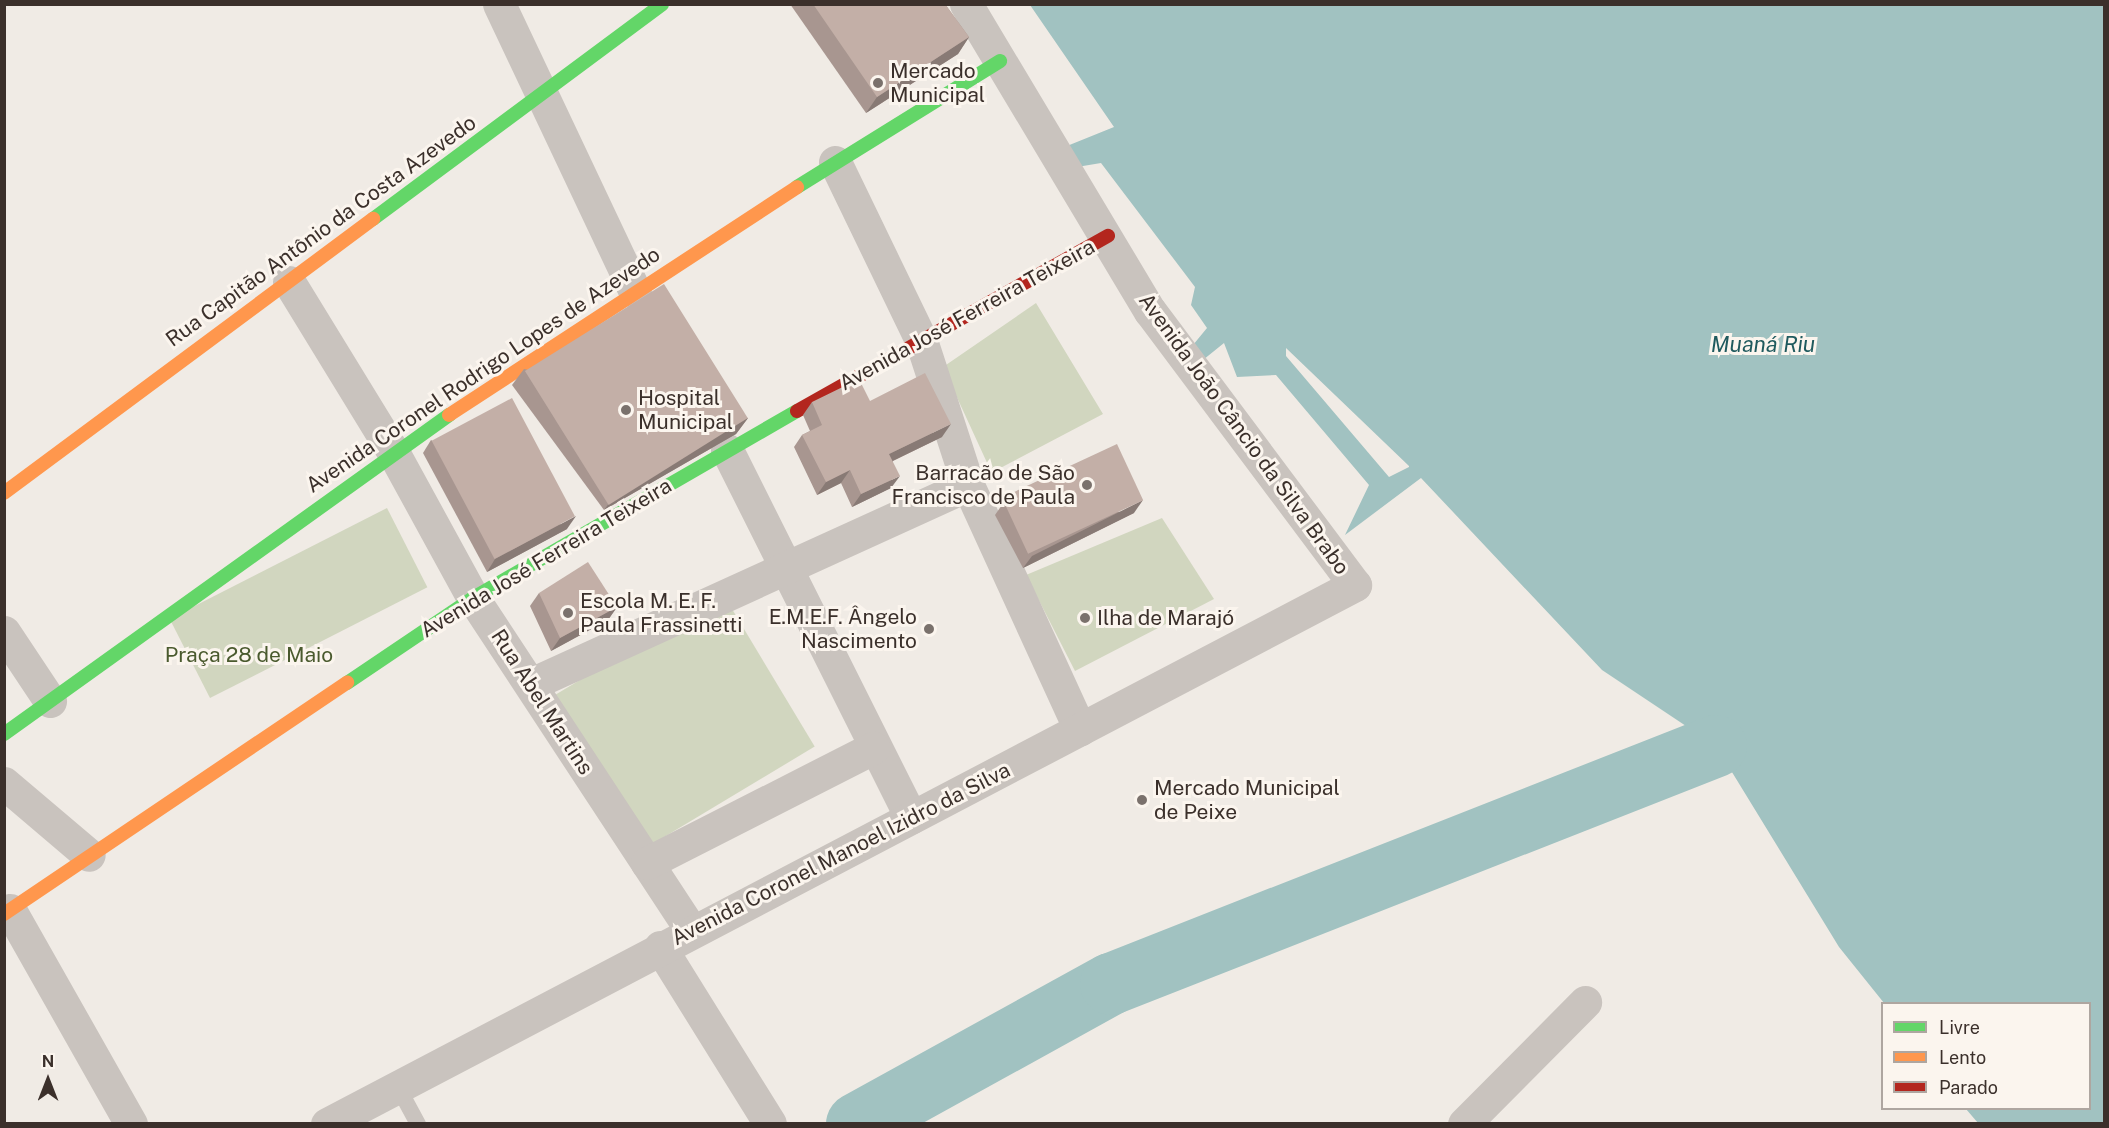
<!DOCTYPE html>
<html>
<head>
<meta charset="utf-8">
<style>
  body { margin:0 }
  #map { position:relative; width:2109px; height:1128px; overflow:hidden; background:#f0ebe5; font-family:"Public Sans",sans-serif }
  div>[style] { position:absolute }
  .green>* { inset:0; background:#d1d6bf; transform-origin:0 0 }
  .water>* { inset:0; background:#a1c2c1 }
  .river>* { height:62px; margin:-31px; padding:0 31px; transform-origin:31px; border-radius:31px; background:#a1c2c1 }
  .lane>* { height:16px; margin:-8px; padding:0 8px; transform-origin:8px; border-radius:8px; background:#c9c3be }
  .street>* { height:33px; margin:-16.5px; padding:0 16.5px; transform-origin:16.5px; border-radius:16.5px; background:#c9c3be }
  .fast>* { height:14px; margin:-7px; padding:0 7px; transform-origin:7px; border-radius:7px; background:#63d668 }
  .slow>* { height:14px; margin:-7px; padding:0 7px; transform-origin:7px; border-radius:7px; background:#ff974d }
  .jam>* { height:14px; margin:-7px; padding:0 7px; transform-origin:7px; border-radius:7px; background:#b3261e }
  .wall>* { inset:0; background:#a89690 }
  .shaded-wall>* { inset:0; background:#887a75 }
  .building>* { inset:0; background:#c3afa7; transform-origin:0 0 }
  .dots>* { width:16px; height:16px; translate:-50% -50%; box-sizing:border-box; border:3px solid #fbf5ee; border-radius:50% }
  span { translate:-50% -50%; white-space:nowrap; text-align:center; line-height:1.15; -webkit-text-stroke:6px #fbf5ee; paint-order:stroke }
  .poi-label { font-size:21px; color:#3b302b }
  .left { translate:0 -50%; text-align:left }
  .right { translate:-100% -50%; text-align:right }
  .street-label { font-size:21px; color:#3b302b }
  .park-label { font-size:21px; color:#4a5a2e }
  .water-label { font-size:22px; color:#1f5a5e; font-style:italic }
  .frame { position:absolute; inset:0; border:6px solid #3b302b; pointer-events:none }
  .legend { position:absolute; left:1881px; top:1002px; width:210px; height:108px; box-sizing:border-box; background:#fbf5ee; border:2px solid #aea6a0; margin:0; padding:8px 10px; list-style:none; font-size:18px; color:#3b302b }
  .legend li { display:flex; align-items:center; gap:12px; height:30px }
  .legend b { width:30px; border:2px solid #aea6a0 }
  .north { position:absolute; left:18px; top:1050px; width:60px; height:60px; -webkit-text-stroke:4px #fbf5ee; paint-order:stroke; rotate:0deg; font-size:16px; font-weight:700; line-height:24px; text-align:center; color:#3b302b }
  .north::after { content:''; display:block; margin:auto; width:21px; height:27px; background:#3b302b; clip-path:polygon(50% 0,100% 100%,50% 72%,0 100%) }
</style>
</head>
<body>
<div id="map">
  <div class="green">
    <i style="clip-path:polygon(1036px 303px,1103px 414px,968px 485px,989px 467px,943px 367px)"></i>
    <i style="left:387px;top:508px;width:89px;height:244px;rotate:63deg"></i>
    <i style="clip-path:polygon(1162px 518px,1214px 599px,1075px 671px,1026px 575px)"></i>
    <i style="left:723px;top:594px;width:178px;height:196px;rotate:59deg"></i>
  </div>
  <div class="water">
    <i style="clip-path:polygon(evenodd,1030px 5px,2104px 5px,2104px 1123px,1978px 1123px,1966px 1109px,2090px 1108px,2090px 1004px,1884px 1003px,1839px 947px,1716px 746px,1602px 670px,1421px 478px,1345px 535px,1369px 485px,1276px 375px,1237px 377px,1224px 343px,1198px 364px,1193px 345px,1207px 328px,1191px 305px,1195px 287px,1101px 163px,1071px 168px,1062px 148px,1114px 127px,1030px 5px,1286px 348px,1409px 466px,1409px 467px,1389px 477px,1286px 356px,1286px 348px)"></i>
  </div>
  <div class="river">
    <i style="left:857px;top:1124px;width:290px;rotate:-28.9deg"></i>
    <i style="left:1111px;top:984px;width:650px;rotate:-21.47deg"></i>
  </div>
  <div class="lane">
    <i style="left:398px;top:1087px;width:42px;rotate:61.6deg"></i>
  </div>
  <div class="street">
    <i style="left:499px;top:4px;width:318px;rotate:64.7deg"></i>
    <i style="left:966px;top:4px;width:358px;rotate:59.1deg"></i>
    <i style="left:1150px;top:311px;width:342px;rotate:53.2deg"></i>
    <i style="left:835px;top:162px;width:198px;rotate:64.2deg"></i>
    <i style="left:921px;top:340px;width:152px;rotate:72deg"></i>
    <i style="left:968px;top:485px;width:269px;rotate:65.4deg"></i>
    <i style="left:289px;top:282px;width:199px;rotate:58.5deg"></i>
    <i style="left:393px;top:452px;width:166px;rotate:61.3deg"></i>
    <i style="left:473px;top:598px;width:399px;rotate:56.7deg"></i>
    <i style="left:727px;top:450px;width:411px;rotate:63.4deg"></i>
    <i style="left:4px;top:632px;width:83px;rotate:56.3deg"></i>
    <i style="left:531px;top:684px;width:480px;rotate:-24.5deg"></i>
    <i style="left:4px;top:783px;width:111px;rotate:40.3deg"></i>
    <i style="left:647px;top:863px;width:254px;rotate:-27deg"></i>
    <i style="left:10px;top:910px;width:246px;rotate:60.5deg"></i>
    <i style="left:660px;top:947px;width:208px;rotate:58.1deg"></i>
    <i style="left:327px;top:1124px;width:1161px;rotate:-27.67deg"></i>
    <i style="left:1464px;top:1124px;width:172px;rotate:-45.2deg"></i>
  </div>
  <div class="fast">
    <i style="left:797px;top:187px;width:239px;rotate:-31.8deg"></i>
    <i style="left:373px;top:219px;width:360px;rotate:-36.6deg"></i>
    <i style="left:347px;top:683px;width:152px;rotate:-34deg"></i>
    <i style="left:473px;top:598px;width:374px;rotate:-30deg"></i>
    <i style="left:4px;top:734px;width:548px;rotate:-35.63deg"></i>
  </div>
  <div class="slow">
    <i style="left:449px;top:415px;width:416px;rotate:-33.2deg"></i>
    <i style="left:4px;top:493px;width:460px;rotate:-36.6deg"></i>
    <i style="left:4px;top:914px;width:414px;rotate:-34deg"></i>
  </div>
  <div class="jam">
    <i style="left:797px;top:411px;width:357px;rotate:-29.4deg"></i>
  </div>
  <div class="wall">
    <i style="clip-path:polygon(790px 4px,945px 4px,969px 37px,958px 54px,866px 113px)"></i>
    <i style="clip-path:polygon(524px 369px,748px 418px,736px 434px,604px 510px,512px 385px)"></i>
    <i style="clip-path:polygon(870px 401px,942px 437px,893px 461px,891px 488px,852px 507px,841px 483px,817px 495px,794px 447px,802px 435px,810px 431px,803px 415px,812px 402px)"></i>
    <i style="clip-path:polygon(431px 440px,567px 529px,487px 572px,423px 453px)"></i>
    <i style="clip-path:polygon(1004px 502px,1134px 513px,1023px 568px,995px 515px)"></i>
    <i style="clip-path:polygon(539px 593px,617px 607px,608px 620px,551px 651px,530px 606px)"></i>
  </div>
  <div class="shaded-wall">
    <i style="clip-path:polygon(969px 37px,958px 54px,866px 113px,877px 97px)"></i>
    <i style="clip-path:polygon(748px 418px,736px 434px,604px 510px,616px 494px)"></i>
    <i style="clip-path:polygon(951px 424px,942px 437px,880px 467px,889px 454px)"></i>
    <i style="clip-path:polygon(850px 470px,841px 483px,817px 495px,826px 482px)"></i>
    <i style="clip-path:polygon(900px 476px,891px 488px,852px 507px,861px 494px)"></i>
    <i style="clip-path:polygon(1143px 500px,1134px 513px,1023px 568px,1032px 556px)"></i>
    <i style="clip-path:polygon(576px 516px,567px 529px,487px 572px,495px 559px)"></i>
    <i style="clip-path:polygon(617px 607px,608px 620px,551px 651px,560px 638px)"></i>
  </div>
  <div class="building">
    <i style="clip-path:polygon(813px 4px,945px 4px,969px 37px,877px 97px)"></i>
    <i style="left:664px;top:284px;width:158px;height:164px;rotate:58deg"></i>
    <i style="clip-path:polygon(925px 373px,951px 424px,889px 454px,900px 476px,861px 494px,850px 470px,826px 482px,802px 435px,822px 425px,812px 402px,859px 379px,870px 401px)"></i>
    <i style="left:512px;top:398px;width:134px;height:91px;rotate:62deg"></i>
    <i style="left:1117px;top:444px;width:62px;height:127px;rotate:65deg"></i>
    <i style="clip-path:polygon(588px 562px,617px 607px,560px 638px,539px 593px)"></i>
  </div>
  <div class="dots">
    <i style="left:878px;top:83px;background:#7a716c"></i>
    <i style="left:626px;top:410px;background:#7a716c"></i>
    <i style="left:1087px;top:485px;background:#7a716c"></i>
    <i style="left:568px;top:613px;background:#7a716c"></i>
    <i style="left:1085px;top:618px;background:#7a716c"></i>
    <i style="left:929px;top:629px;background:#7a716c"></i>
    <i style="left:1142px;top:800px;background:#7a716c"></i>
  </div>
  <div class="poi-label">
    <span class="left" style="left:890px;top:83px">Mercado<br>Municipal</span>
    <span class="left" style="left:638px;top:410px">Hospital<br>Municipal</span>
    <span class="right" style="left:1075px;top:485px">Barracão de São<br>Francisco de Paula</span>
    <span class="left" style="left:580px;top:613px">Escola M. E. F.<br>Paula Frassinetti</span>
    <span class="right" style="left:917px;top:629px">E.M.E.F. Ângelo<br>Nascimento</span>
    <span class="left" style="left:1097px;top:618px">Ilha de Marajó</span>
    <span class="left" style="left:1154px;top:800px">Mercado Municipal<br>de Peixe</span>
  </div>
  <div class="street-label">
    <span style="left:321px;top:231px;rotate:-36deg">Rua Capitão Antônio da Costa Azevedo</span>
    <span style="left:967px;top:315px;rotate:-29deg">Avenida José Ferreira Teixeira</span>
    <span style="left:483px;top:370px;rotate:-34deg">Avenida Coronel Rodrigo Lopes de Azevedo</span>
    <span style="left:1244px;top:434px;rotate:54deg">Avenida João Câncio da Silva Brabo</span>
    <span style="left:546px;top:558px;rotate:-31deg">Avenida José Ferreira Teixeira</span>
    <span style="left:542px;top:702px;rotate:57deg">Rua Abel Martins</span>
    <span style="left:841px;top:854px;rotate:-27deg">Avenida Coronel Manoel Izidro da Silva</span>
  </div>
  <div class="park-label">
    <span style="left:249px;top:655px">Praça 28 de Maio</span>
  </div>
  <div class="water-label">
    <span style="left:1763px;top:345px">Muaná Riu</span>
  </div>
  <div class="frame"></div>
  <ul class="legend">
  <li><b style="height:8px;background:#63d668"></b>Livre</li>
  <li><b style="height:8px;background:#ff974d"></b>Lento</li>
  <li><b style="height:8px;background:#b3261e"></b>Parado</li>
  </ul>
  <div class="north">N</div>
</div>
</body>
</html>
